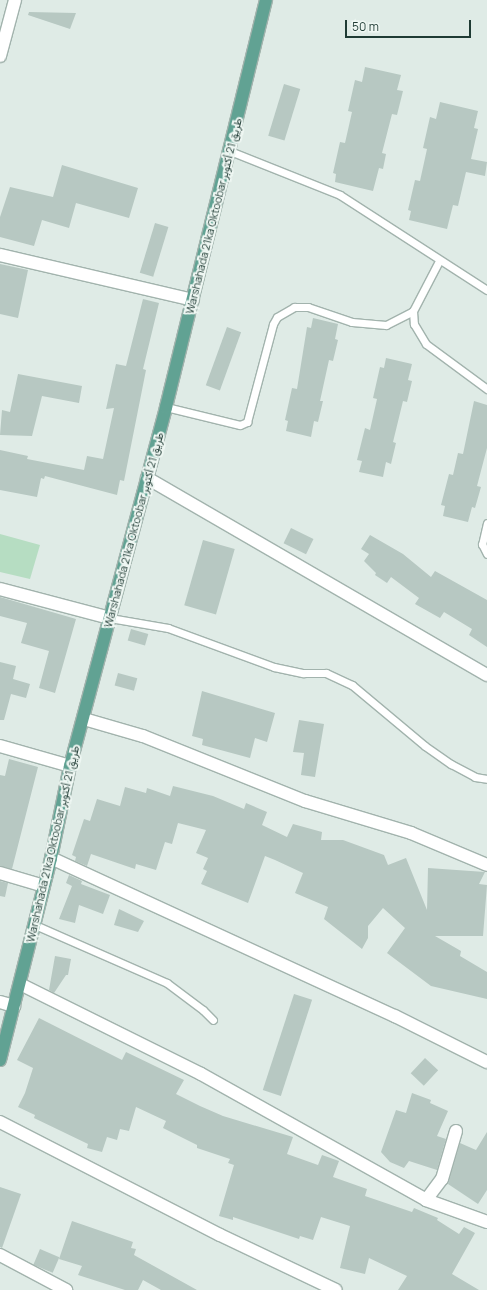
<!DOCTYPE html>
<html>
<head>
<meta charset="utf-8">
<style>
  body { margin:0 }
  #map { position:relative; width:487px; height:1290px; overflow:hidden; background:#dfebe6; font-family:Manrope,Vazirmatn,sans-serif }
  div>[style] { position:absolute }
  .green>* { inset:0; background:#b6ddc2 }
  .building>* { inset:0; background:#b7c8c2; transform-origin:0 0 }
  .roads { filter:drop-shadow(1px 0 #a2b3ad) drop-shadow(-1px 0 #a2b3ad) drop-shadow(0 1px #a2b3ad) drop-shadow(0 -1px #a2b3ad) }
  .service>* { height:7px; margin:-3.5px; padding:0 3.5px; transform-origin:3.5px; border-radius:3.5px; background:#fff }
  .minor>* { height:12px; margin:-6px; padding:0 6px; transform-origin:6px; border-radius:6px; background:#fff }
  .primary>* { height:12px; margin:-6px; padding:0 6px; transform-origin:6px; border-radius:6px; background:#61a293 }
  span { translate:-50% -50%; white-space:nowrap; text-align:center; line-height:1.15; -webkit-text-stroke:4px #eff7f3; paint-order:stroke }
  .street-label { font-size:11px; color:#1f3b34 }
  .scale { position:absolute; left:345px; top:20px; width:126px; height:18px; box-sizing:border-box; border:2px solid #1f3b34; border-top:0; padding-left:5px; font-size:12px; line-height:14px; white-space:nowrap; color:#1f3b34; -webkit-text-stroke:3px #eff7f3; paint-order:stroke }
</style>
</head>
<body>
<div id="map">
  <div class="green">
    <i style="clip-path:polygon(0 534px,40px 545px,30px 579px,0 572px)"></i>
  </div>
  <div class="building">
    <i style="clip-path:polygon(29px 12px,76px 13px,70px 29px,28px 15px)"></i>
    <i style="clip-path:polygon(365px 67px,401px 75px,397px 90px,403px 91px,397px 115px,392px 114px,382px 153px,386px 154px,383px 169px,379px 168px,373px 191px,335px 182px,336px 174px,333px 173px,340px 142px,345px 143px,352px 112px,348px 111px,355px 80px,362px 82px)"></i>
    <i style="left:284px;top:84px;width:17px;height:54px;rotate:17deg"></i>
    <i style="clip-path:polygon(440px 102px,478px 111px,474px 128px,478px 129px,471px 159px,487px 162px,485px 176px,466px 172px,458px 206px,453px 205px,447px 229px,409px 220px,411px 211px,408px 210px,415px 180px,420px 181px,427px 149px,423px 148px,430px 117px,436px 119px)"></i>
    <i style="clip-path:polygon(62px 165px,138px 188px,129px 218px,76px 203px,69px 228px,42px 220px,34px 246px,0 237px,0 217px,10px 187px,53px 197px)"></i>
    <i style="left:155px;top:223px;width:14px;height:52px;rotate:17deg"></i>
    <i style="clip-path:polygon(0 264px,28px 270px,18px 318px,0 314px)"></i>
    <i style="clip-path:polygon(143px 299px,159px 303px,143px 369px,146px 370px,124px 481px,120px 480px,117px 495px,45px 476px,44px 479px,41px 478px,37px 497px,0 490px,0 450px,28px 456px,27px 459px,84px 470px,87px 456px,103px 459px,114px 408px,106px 409px,116px 364px,126px 366px)"></i>
    <i style="clip-path:polygon(313px 318px,338px 324px,335px 339px,338px 340px,333px 361px,329px 360px,320px 401px,323px 401px,318px 422px,314px 421px,311px 437px,286px 431px,288px 421px,285px 420px,292px 388px,297px 389px,307px 327px,311px 328px)"></i>
    <i style="left:227px;top:327px;width:15px;height:62px;rotate:20deg"></i>
    <i style="clip-path:polygon(386px 358px,412px 364px,408px 380px,412px 381px,407px 402px,403px 401px,393px 442px,396px 443px,391px 464px,386px 462px,383px 477px,359px 472px,362px 461px,357px 460px,365px 428px,370px 430px,377px 399px,373px 398px,380px 367px,384px 368px)"></i>
    <i style="clip-path:polygon(18px 374px,82px 386px,79px 403px,42px 396px,32px 436px,0 435px,2px 410px,10px 412px)"></i>
    <i style="clip-path:polygon(474px 401px,487px 405px,487px 448px,477px 486px,481px 487px,475px 508px,472px 507px,468px 522px,443px 516px,445px 506px,441px 505px,449px 474px,453px 475px,458px 453px,463px 454px)"></i>
    <i style="left:291px;top:528px;width:25px;height:17px;rotate:26deg"></i>
    <i style="clip-path:polygon(370px 535px,403px 554px,431px 577px,435px 571px,487px 600px,487px 647px,469px 635px,472px 629px,444px 612px,440px 618px,415px 604px,419px 598px,391px 577px,387px 583px,375px 575px,376px 573px,364px 561px,369px 554px,361px 549px)"></i>
    <i style="left:203px;top:540px;width:33px;height:68px;rotate:16deg"></i>
    <i style="clip-path:polygon(0 597px,76px 619px,55px 693px,39px 688px,49px 651px,21px 643px,27px 623px,0 616px)"></i>
    <i style="left:131px;top:629px;width:18px;height:12px;rotate:16deg"></i>
    <i style="clip-path:polygon(0 662px,16px 666px,13px 679px,30px 684px,26px 698px,11px 694px,4px 720px,0 720px)"></i>
    <i style="left:118px;top:673px;width:20px;height:13px;rotate:15deg"></i>
    <i style="clip-path:polygon(202px 691px,275px 713px,267px 742px,255px 738px,250px 758px,202px 745px,203px 739px,192px 736px)"></i>
    <i style="clip-path:polygon(299px 720px,324px 724px,315px 777px,301px 775px,304px 753px,293px 752px)"></i>
    <i style="clip-path:polygon(9px 759px,38px 767px,12px 869px,0 866px,0 775px,5px 776px)"></i>
    <i style="clip-path:polygon(173px 786px,213px 796px,244px 809px,246px 803px,267px 812px,262px 825px,287px 837px,293px 824px,322px 832px,321px 840px,343px 840px,384px 855px,388px 865px,406px 858px,427px 910px,428px 868px,485px 872px,479px 884px,487px 885px,483px 936px,435px 936px,461px 951px,460px 956px,487px 972px,487px 999px,431px 986px,387px 953px,405px 928px,383px 908px,368px 926px,368px 938px,362px 949px,324px 919px,328px 907px,295px 893px,303px 873px,275px 860px,265px 856px,248px 903px,201px 884px,207px 871px,203px 869px,208px 858px,196px 853px,206px 830px,178px 823px,172px 844px,165px 842px,156px 870px,136px 864px,135px 869px,91px 854px,87px 866px,75px 861px,76px 857px,72px 855px,84px 819px,90px 821px,97px 799px,120px 806px,125px 787px,146px 793px,147px 788px,170px 796px)"></i>
    <i style="clip-path:polygon(69px 875px,82px 881px,81px 884px,110px 895px,103px 914px,79px 905px,75px 923px,59px 919px,72px 886px,66px 883px)"></i>
    <i style="clip-path:polygon(0 881px,8px 883px,5px 897px,0 896px)"></i>
    <i style="clip-path:polygon(119px 909px,144px 921px,138px 932px,114px 925px)"></i>
    <i style="clip-path:polygon(55px 956px,71px 959px,68px 975px,66px 975px,54px 993px,49px 990px)"></i>
    <i style="left:294px;top:994px;width:19px;height:101px;rotate:18deg"></i>
    <i style="clip-path:polygon(39px 1018px,122px 1060px,126px 1052px,184px 1080px,176px 1094px,200px 1106px,223px 1116px,293px 1137px,287px 1154px,318px 1165px,322px 1155px,339px 1161px,333px 1177px,367px 1189px,365px 1196px,412px 1212px,414px 1208px,438px 1218px,437px 1220px,459px 1234px,464px 1227px,475px 1233px,452px 1274px,479px 1290px,398px 1290px,407px 1276px,369px 1258px,365px 1274px,340px 1268px,350px 1226px,321px 1217px,313px 1240px,300px 1236px,299px 1239px,233px 1217px,233px 1220px,219px 1216px,234px 1165px,228px 1163px,230px 1159px,197px 1148px,197px 1145px,163px 1128px,166px 1121px,136px 1107px,129px 1131px,120px 1129px,117px 1140px,107px 1137px,102px 1152px,87px 1148px,88px 1144px,34px 1118px,35px 1115px,18px 1107px,25px 1093px,33px 1068px,17px 1060px)"></i>
    <i style="left:425px;top:1058px;width:18px;height:21px;rotate:43deg"></i>
    <i style="clip-path:polygon(412px 1093px,431px 1100px,430px 1103px,448px 1111px,437px 1136px,446px 1139px,437px 1170px,409px 1161px,404px 1168px,390px 1162px,381px 1152px,396px 1110px,406px 1113px)"></i>
    <i style="clip-path:polygon(487px 1132px,487px 1190px,478px 1204px,448px 1184px,460px 1143px,476px 1150px)"></i>
    <i style="clip-path:polygon(0 1187px,21px 1194px,2px 1248px,0 1247px)"></i>
    <i style="clip-path:polygon(72px 1221px,133px 1242px,131px 1248px,136px 1249px,134px 1255px,197px 1290px,161px 1290px,143px 1280px,138px 1290px,125px 1290px,78px 1275px,82px 1266px,59px 1259px)"></i>
    <i style="left:40px;top:1249px;width:21px;height:17px;rotate:23deg"></i>
  </div>
  <div class="roads">
    <div class="service">
      <i style="left:230px;top:151px;width:118px;rotate:21.8deg"></i>
      <i style="left:340px;top:195px;width:175px;rotate:32.9deg"></i>
      <i style="left:413px;top:311px;width:13px;rotate:86deg"></i>
      <i style="left:414px;top:324px;width:23px;rotate:59deg"></i>
      <i style="left:426px;top:344px;width:76px;rotate:36.4deg"></i>
      <i style="left:166px;top:407px;width:76px;rotate:13.7deg"></i>
      <i style="left:240px;top:425px;width:8px;rotate:-23deg"></i>
      <i style="left:247px;top:422px;width:101px;rotate:-75.1deg"></i>
      <i style="left:273px;top:324px;width:8px;rotate:-60deg"></i>
      <i style="left:277px;top:317px;width:20px;rotate:-30deg"></i>
      <i style="left:294px;top:307px;width:14px"></i>
      <i style="left:308px;top:307px;width:46px;rotate:18.8deg"></i>
      <i style="left:352px;top:322px;width:34px;rotate:5deg"></i>
      <i style="left:386px;top:325px;width:30px;rotate:-27deg"></i>
      <i style="left:413px;top:311px;width:56px;rotate:-62.5deg"></i>
      <i style="left:487px;top:523px;width:22px;rotate:103deg"></i>
      <i style="left:482px;top:544px;width:11px;rotate:63deg"></i>
      <i style="left:110px;top:618px;width:59px;rotate:9.8deg"></i>
      <i style="left:168px;top:628px;width:113px;rotate:20.2deg"></i>
      <i style="left:274px;top:667px;width:30px;rotate:12deg"></i>
      <i style="left:303px;top:673px;width:23px"></i>
      <i style="left:326px;top:673px;width:29px;rotate:25deg"></i>
      <i style="left:352px;top:685px;width:95px;rotate:39.9deg"></i>
      <i style="left:425px;top:746px;width:32px;rotate:35deg"></i>
      <i style="left:451px;top:764px;width:27px;rotate:28deg"></i>
      <i style="left:475px;top:777px;width:12px;rotate:9deg"></i>
      <i style="left:35px;top:925px;width:144px;rotate:23.7deg"></i>
      <i style="left:167px;top:983px;width:45px;rotate:36.9deg"></i>
      <i style="left:203px;top:1010px;width:14px;rotate:45deg"></i>
    </div>
    <div class="minor">
      <i style="left:0;top:56px;width:58px;rotate:-75deg"></i>
      <i style="left:0;top:255px;width:198px;rotate:13.1deg"></i>
      <i style="left:147px;top:478px;width:393px;rotate:30.1deg"></i>
      <i style="left:0;top:589px;width:114px;rotate:14.8deg"></i>
      <i style="left:84px;top:719px;width:61px;rotate:16.1deg"></i>
      <i style="left:143px;top:736px;width:175px;rotate:21.9deg"></i>
      <i style="left:305px;top:801px;width:111px;rotate:16.8deg"></i>
      <i style="left:411px;top:833px;width:82px;rotate:22.8deg"></i>
      <i style="left:0;top:746px;width:73px;rotate:15.9deg"></i>
      <i style="left:51px;top:858px;width:379px;rotate:24.7deg"></i>
      <i style="left:395px;top:1016px;width:103px;rotate:26.6deg"></i>
      <i style="left:0;top:873px;width:46px;rotate:16.5deg"></i>
      <i style="left:20px;top:984px;width:202px;rotate:26.4deg"></i>
      <i style="left:201px;top:1074px;width:258px;rotate:29.2deg"></i>
      <i style="left:426px;top:1200px;width:65px;rotate:19.8deg"></i>
      <i style="left:0;top:1002px;width:15px;rotate:16deg"></i>
      <i style="left:0;top:1122px;width:247px;rotate:27.2deg"></i>
      <i style="left:220px;top:1235px;width:128px;rotate:25.4deg"></i>
      <i style="left:426px;top:1200px;width:26px;rotate:-53deg"></i>
      <i style="left:442px;top:1179px;width:50px;rotate:-73.7deg"></i>
      <i style="left:0;top:1255px;width:75px;rotate:27.9deg"></i>
    </div>
    <div class="primary">
      <i style="left:0;top:1060px;width:208px;rotate:-75.8deg"></i>
      <i style="left:51px;top:858px;width:94px;rotate:-78.3deg"></i>
      <i style="left:70px;top:766px;width:372px;rotate:-75deg"></i>
      <i style="left:166px;top:407px;width:419px;rotate:-76.2deg"></i>
    </div>
  </div>
  <div class="street-label">
    <span style="left:214px;top:216px;rotate:-76deg">Warshahada 21ka Oktoobar طريق 21 أكتوبر</span>
    <span style="left:134px;top:530px;rotate:-75deg">Warshahada 21ka Oktoobar طريق 21 أكتوبر</span>
    <span style="left:53px;top:844px;rotate:-77deg">Warshahada 21ka Oktoobar طريق 21 أكتوبر</span>
  </div>
  <div class="scale">50 m</div>
</div>
</body>
</html>
